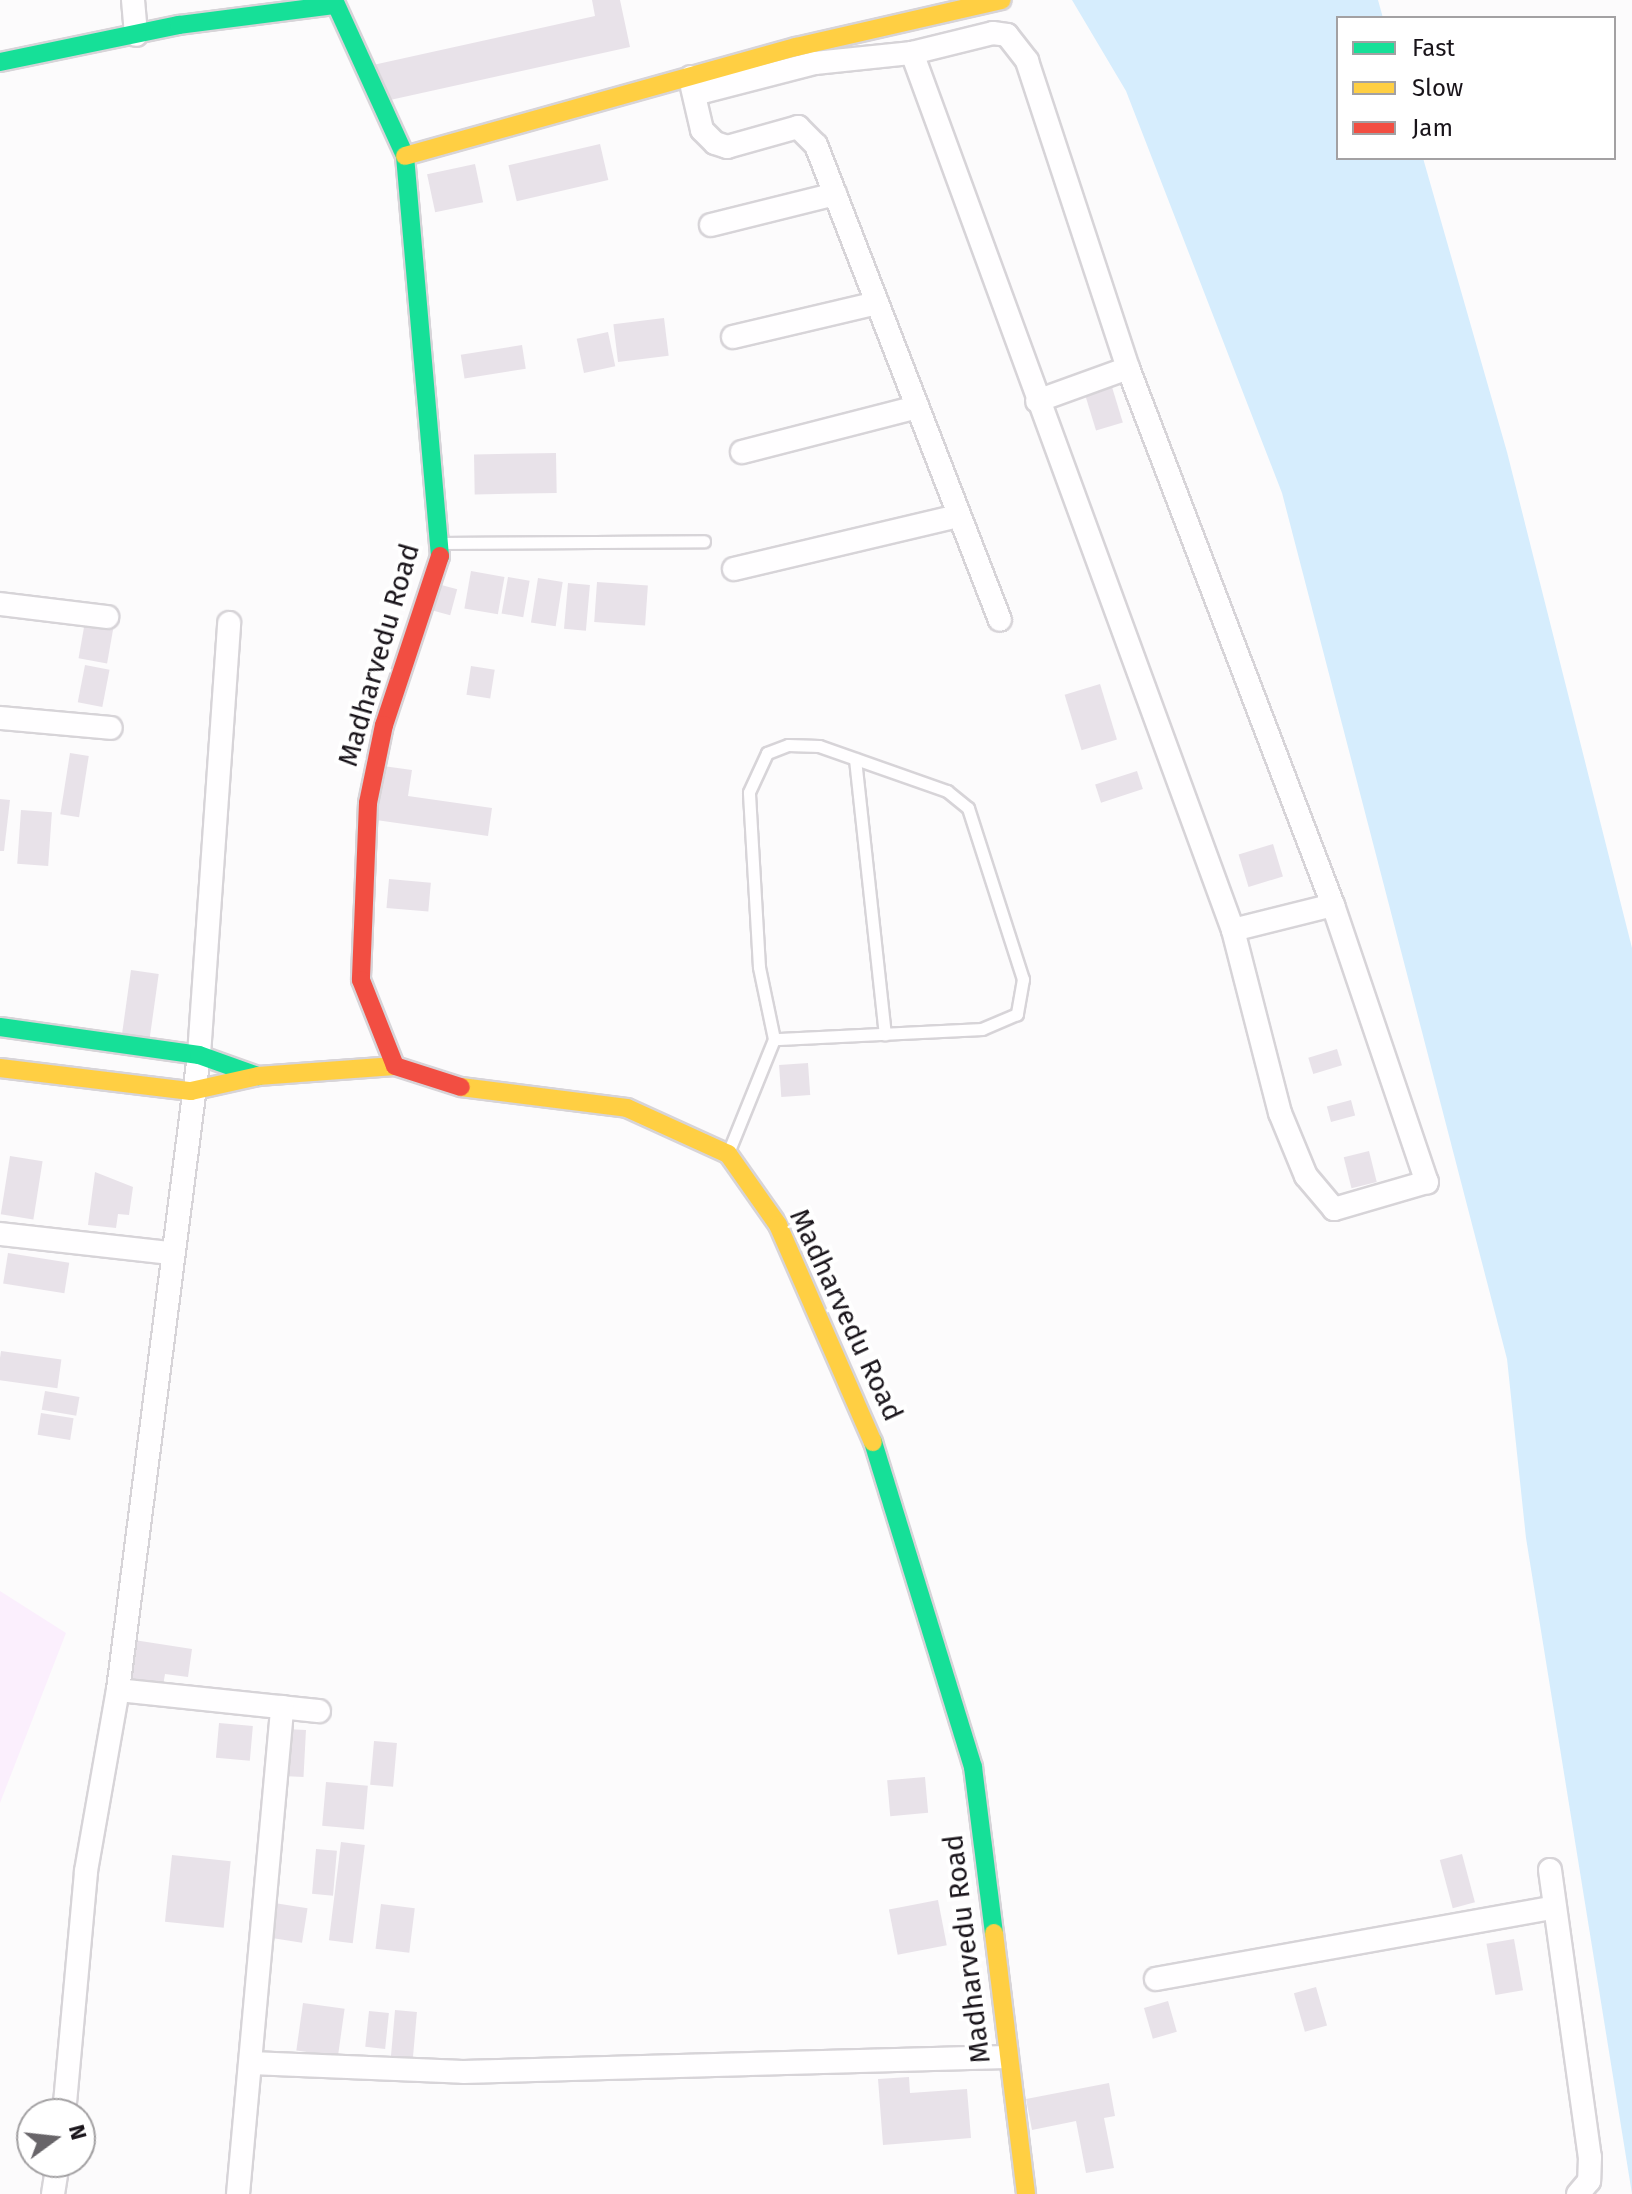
<!DOCTYPE html>
<html>
<head>
<meta charset="utf-8">
<style>
  body { margin:0 }
  #map { position:relative; width:1632px; height:2194px; overflow:hidden; background:#fcfbfc; font-family:"Fira Sans",sans-serif }
  div>[style] { position:absolute }
  .built>* { inset:0; background:#fbeffd }
  .water>* { inset:0; background:#d6edfd }
  .building>* { inset:0; background:#e8e2e9; transform-origin:0 0 }
  .roads { filter:drop-shadow(2px 0 #d7d4d8) drop-shadow(-2px 0 #d7d4d8) drop-shadow(0 2px #d7d4d8) drop-shadow(0 -2px #d7d4d8) }
  .lane>* { height:11px; margin:-5.5px; padding:0 5.5px; transform-origin:5.5px; border-radius:5.5px; background:#fffeff }
  .street>* { height:22px; margin:-11px; padding:0 11px; transform-origin:11px; border-radius:11px; background:#fffeff }
  .fast>* { height:18px; margin:-9px; padding:0 9px; transform-origin:9px; border-radius:9px; background:#16e098 }
  .slow>* { height:18px; margin:-9px; padding:0 9px; transform-origin:9px; border-radius:9px; background:#ffcf43 }
  .jam>* { height:18px; margin:-9px; padding:0 9px; transform-origin:9px; border-radius:9px; background:#f24e42 }
  span { translate:-50% -50%; white-space:nowrap; text-align:center; line-height:1.15; -webkit-text-stroke:8px #fff; paint-order:stroke }
  .street-label { font-size:28px; color:#19141a }
  .legend { position:absolute; left:1336px; top:16px; width:280px; height:144px; box-sizing:border-box; background:#fff; border:2px solid #a3a1a3; margin:0; padding:10px 14px; list-style:none; font-size:24px; color:#19141a }
  .legend li { display:flex; align-items:center; gap:16px; height:40px }
  .legend b { width:40px; border:2px solid #a3a1a3 }
  .north { position:absolute; left:16px; top:2098px; width:80px; height:80px; box-sizing:border-box; background:#fff; border:2px solid #a3a1a3; border-radius:50%; rotate:75deg; font-size:22px; font-weight:700; line-height:32px; text-align:center; color:#19141a }
  .north::after { content:''; display:block; margin:auto; width:28px; height:36px; background:#686569; clip-path:polygon(50% 0,100% 100%,50% 72%,0 100%) }
</style>
</head>
<body>
<div id="map">
  <div class="built">
    <i style="clip-path:polygon(0 1591px,66px 1633px,0 1803px)"></i>
  </div>
  <div class="water">
    <i style="clip-path:polygon(1072px 0,1378px 0,1383px 18px,1338px 18px,1338px 158px,1423px 158px,1507px 452px,1632px 948px,1632px 2194px,1526px 1538px,1507px 1359px,1282px 493px,1126px 91px)"></i>
  </div>
  <div class="building">
    <i style="clip-path:polygon(592px 0,620px 0,630px 47px,381px 102px,373px 65px,595px 16px)"></i>
    <i style="left:600px;top:144px;width:37px;height:94px;rotate:77deg"></i>
    <i style="left:475px;top:164px;width:39px;height:49px;rotate:78deg"></i>
    <i style="left:664px;top:318px;width:38px;height:51px;rotate:83deg"></i>
    <i style="left:608px;top:332px;width:35px;height:32px;rotate:78deg"></i>
    <i style="left:522px;top:345px;width:24px;height:62px;rotate:81deg"></i>
    <i style="left:1112px;top:387px;width:37px;height:28px;rotate:73deg"></i>
    <i style="left:556px;top:453px;width:40px;height:82px;rotate:89deg"></i>
    <i style="left:471px;top:571px;width:34px;height:38px;rotate:10deg"></i>
    <i style="left:508px;top:577px;width:22px;height:37px;rotate:10deg"></i>
    <i style="left:538px;top:578px;width:25px;height:45px;rotate:9deg"></i>
    <i style="left:597px;top:582px;width:51px;height:40px;rotate:4deg"></i>
    <i style="left:434px;top:583px;width:24px;height:27px;rotate:15deg"></i>
    <i style="left:568px;top:583px;width:22px;height:46px;rotate:5deg"></i>
    <i style="left:86px;top:616px;width:29px;height:43px;rotate:10deg"></i>
    <i style="left:85px;top:665px;width:25px;height:38px;rotate:11deg"></i>
    <i style="left:471px;top:666px;width:24px;height:29px;rotate:9deg"></i>
    <i style="left:1100px;top:684px;width:58px;height:37px;rotate:73deg"></i>
    <i style="left:70px;top:753px;width:19px;height:62px;rotate:9deg"></i>
    <i style="clip-path:polygon(383px 766px,412px 770px,408px 796px,492px 808px,488px 836px,376px 820px)"></i>
    <i style="left:1137px;top:771px;width:19px;height:44px;rotate:72deg"></i>
    <i style="clip-path:polygon(0 799px,10px 800px,4px 851px,0 851px)"></i>
    <i style="left:21px;top:810px;width:31px;height:54px;rotate:4deg"></i>
    <i style="left:1273px;top:844px;width:34px;height:36px;rotate:73deg"></i>
    <i style="left:389px;top:879px;width:42px;height:29px;rotate:5deg"></i>
    <i style="left:131px;top:970px;width:28px;height:64px;rotate:8deg"></i>
    <i style="left:1337px;top:1049px;width:17px;height:30px;rotate:73deg"></i>
    <i style="left:808px;top:1063px;width:32px;height:29px;rotate:86deg"></i>
    <i style="left:1351px;top:1100px;width:16px;height:25px;rotate:75deg"></i>
    <i style="left:1369px;top:1151px;width:32px;height:26px;rotate:76deg"></i>
    <i style="left:10px;top:1156px;width:33px;height:59px;rotate:9deg"></i>
    <i style="clip-path:polygon(95px 1172px,133px 1187px,129px 1215px,118px 1214px,116px 1228px,88px 1225px)"></i>
    <i style="left:8px;top:1253px;width:62px;height:31px;rotate:9deg"></i>
    <i style="left:1px;top:1351px;width:61px;height:29px;rotate:8deg"></i>
    <i style="left:45px;top:1391px;width:35px;height:19px;rotate:10deg"></i>
    <i style="left:41px;top:1413px;width:33px;height:22px;rotate:9deg"></i>
    <i style="clip-path:polygon(134px 1640px,192px 1649px,188px 1677px,165px 1674px,163px 1686px,125px 1681px)"></i>
    <i style="left:219px;top:1723px;width:34px;height:35px;rotate:5deg"></i>
    <i style="left:285px;top:1729px;width:21px;height:47px;rotate:3deg"></i>
    <i style="left:374px;top:1741px;width:23px;height:44px;rotate:5deg"></i>
    <i style="left:925px;top:1777px;width:36px;height:38px;rotate:85deg"></i>
    <i style="left:326px;top:1782px;width:42px;height:44px;rotate:5deg"></i>
    <i style="left:341px;top:1842px;width:24px;height:99px;rotate:7deg"></i>
    <i style="left:316px;top:1849px;width:21px;height:45px;rotate:5deg"></i>
    <i style="left:1462px;top:1854px;width:50px;height:23px;rotate:75deg"></i>
    <i style="left:172px;top:1855px;width:59px;height:67px;rotate:6deg"></i>
    <i style="left:938px;top:1900px;width:46px;height:50px;rotate:79deg"></i>
    <i style="left:268px;top:1902px;width:40px;height:35px;rotate:9deg"></i>
    <i style="left:381px;top:1904px;width:34px;height:45px;rotate:7deg"></i>
    <i style="left:1514px;top:1939px;width:52px;height:28px;rotate:80deg"></i>
    <i style="left:1316px;top:1987px;width:40px;height:23px;rotate:74deg"></i>
    <i style="left:1168px;top:2001px;width:32px;height:25px;rotate:74deg"></i>
    <i style="left:303px;top:2003px;width:42px;height:48px;rotate:8deg"></i>
    <i style="left:395px;top:2010px;width:22px;height:51px;rotate:5deg"></i>
    <i style="left:369px;top:2011px;width:20px;height:36px;rotate:6deg"></i>
    <i style="clip-path:polygon(909px 2077px,910px 2093px,967px 2089px,971px 2138px,883px 2145px,878px 2079px)"></i>
    <i style="clip-path:polygon(1109px 2083px,1115px 2116px,1104px 2118px,1114px 2168px,1086px 2173px,1076px 2121px,1032px 2130px,1026px 2099px)"></i>
  </div>
  <div class="roads">
    <div class="lane">
      <i style="left:445px;top:543px;width:259px;rotate:-0.4deg"></i>
      <i style="left:788px;top:745px;width:31px;rotate:2deg"></i>
      <i style="left:819px;top:746px;width:136px;rotate:19.4deg"></i>
      <i style="left:947px;top:791px;width:27px;rotate:39deg"></i>
      <i style="left:968px;top:808px;width:180px;rotate:72.2deg"></i>
      <i style="left:1023px;top:979px;width:36px;rotate:100deg"></i>
      <i style="left:1017px;top:1014px;width:38px;rotate:157deg"></i>
      <i style="left:982px;top:1029px;width:208px;rotate:177.2deg"></i>
      <i style="left:774px;top:1039px;width:74px;rotate:-101.8deg"></i>
      <i style="left:759px;top:967px;width:175px;rotate:-93.3deg"></i>
      <i style="left:749px;top:792px;width:43px;rotate:-65.2deg"></i>
      <i style="left:767px;top:753px;width:22px;rotate:-21deg"></i>
      <i style="left:855px;top:759px;width:277px;rotate:83.8deg"></i>
      <i style="left:728px;top:1153px;width:123px;rotate:-68deg"></i>
    </div>
    <div class="street">
      <i style="left:133px;top:0;width:35px;rotate:85deg"></i>
      <i style="left:691px;top:77px;width:19px;rotate:54deg"></i>
      <i style="left:702px;top:92px;width:117px;rotate:-14.4deg"></i>
      <i style="left:815px;top:63px;width:98px;rotate:-5.9deg"></i>
      <i style="left:912px;top:53px;width:83px;rotate:-13.9deg"></i>
      <i style="left:993px;top:33px;width:14px;rotate:8deg"></i>
      <i style="left:1007px;top:35px;width:33px;rotate:52deg"></i>
      <i style="left:1027px;top:61px;width:323px;rotate:71.8deg"></i>
      <i style="left:1128px;top:368px;width:575px;rotate:69.11deg"></i>
      <i style="left:1333px;top:905px;width:293px;rotate:71.3deg"></i>
      <i style="left:1427px;top:1182px;width:97px;rotate:163.8deg"></i>
      <i style="left:1334px;top:1209px;width:43px;rotate:-130.3deg"></i>
      <i style="left:1306px;top:1176px;width:68px;rotate:-112.4deg"></i>
      <i style="left:1280px;top:1113px;width:189px;rotate:-104.4deg"></i>
      <i style="left:1233px;top:930px;width:934px;rotate:-110.1deg"></i>
      <i style="left:692px;top:87px;width:44px;rotate:76.9deg"></i>
      <i style="left:702px;top:130px;width:18px;rotate:45deg"></i>
      <i style="left:715px;top:143px;width:13px;rotate:18deg"></i>
      <i style="left:727px;top:147px;width:74px;rotate:-15.7deg"></i>
      <i style="left:798px;top:127px;width:25px;rotate:45deg"></i>
      <i style="left:816px;top:145px;width:509px;rotate:68.83deg"></i>
      <i style="left:711px;top:225px;width:128px;rotate:-14deg"></i>
      <i style="left:733px;top:337px;width:148px;rotate:-13.3deg"></i>
      <i style="left:1037px;top:401px;width:97px;rotate:-19.9deg"></i>
      <i style="left:742px;top:452px;width:181px;rotate:-14.4deg"></i>
      <i style="left:734px;top:569px;width:231px;rotate:-13.3deg"></i>
      <i style="left:0;top:604px;width:108px;rotate:6.9deg"></i>
      <i style="left:0;top:718px;width:111px;rotate:5.1deg"></i>
      <i style="left:1233px;top:930px;width:103px;rotate:-14deg"></i>
      <i style="left:0;top:1234px;width:170px;rotate:6.4deg"></i>
      <i style="left:118px;top:1690px;width:202px;rotate:6deg"></i>
      <i style="left:1550px;top:1870px;width:290px;rotate:82.1deg"></i>
      <i style="left:1590px;top:2157px;width:24px;rotate:92deg"></i>
      <i style="left:1589px;top:2181px;width:17px;rotate:130deg"></i>
      <i style="left:1156px;top:1979px;width:405px;rotate:-10.2deg"></i>
      <i style="left:251px;top:2063px;width:212px;rotate:2.4deg"></i>
      <i style="left:463px;top:2072px;width:544px;rotate:-1.58deg"></i>
      <i style="left:64px;top:2114px;width:244px;rotate:-84.8deg"></i>
      <i style="left:86px;top:1871px;width:184px;rotate:-80deg"></i>
      <i style="left:118px;top:1690px;width:640px;rotate:-82.73deg"></i>
      <i style="left:199px;top:1055px;width:433px;rotate:-86deg"></i>
      <i style="left:53px;top:2194px;width:32px;rotate:-81deg"></i>
      <i style="left:238px;top:2194px;width:489px;rotate:-84.8deg"></i>
    </div>
    <div class="fast">
      <i style="left:334px;top:0;width:171px;rotate:65.5deg"></i>
      <i style="left:405px;top:156px;width:402px;rotate:85deg"></i>
      <i style="left:0;top:62px;width:183px;rotate:-11.7deg"></i>
      <i style="left:179px;top:25px;width:157px;rotate:-7.3deg"></i>
      <i style="left:0;top:1027px;width:201px;rotate:8deg"></i>
      <i style="left:199px;top:1055px;width:63px;rotate:19.6deg"></i>
      <i style="left:873px;top:1442px;width:340px;rotate:72.9deg"></i>
      <i style="left:973px;top:1767px;width:167px;rotate:82.8deg"></i>
    </div>
    <div class="slow">
      <i style="left:405px;top:156px;width:406px;rotate:-15.6deg"></i>
      <i style="left:796px;top:47px;width:211px;rotate:-12.9deg"></i>
      <i style="left:0;top:1068px;width:192px;rotate:6.9deg"></i>
      <i style="left:191px;top:1091px;width:69px;rotate:-12.6deg"></i>
      <i style="left:258px;top:1076px;width:137px;rotate:-4.2deg"></i>
      <i style="left:461px;top:1087px;width:167px;rotate:7.2deg"></i>
      <i style="left:627px;top:1108px;width:111px;rotate:24.5deg"></i>
      <i style="left:728px;top:1154px;width:87px;rotate:54.8deg"></i>
      <i style="left:778px;top:1225px;width:237px;rotate:66.4deg"></i>
      <i style="left:994px;top:1933px;width:263px;rotate:83deg"></i>
    </div>
    <div class="jam">
      <i style="left:440px;top:556px;width:178px;rotate:108.3deg"></i>
      <i style="left:384px;top:725px;width:80px;rotate:101.6deg"></i>
      <i style="left:368px;top:803px;width:177px;rotate:92.3deg"></i>
      <i style="left:361px;top:980px;width:92px;rotate:68.4deg"></i>
      <i style="left:395px;top:1066px;width:69px;rotate:17.7deg"></i>
    </div>
  </div>
  <div class="street-label">
    <span style="left:379px;top:655px;rotate:-74deg">Madharvedu Road</span>
    <span style="left:846px;top:1315px;rotate:65deg">Madharvedu Road</span>
    <span style="left:967px;top:1949px;rotate:-97deg">Madharvedu Road</span>
  </div>
  <ul class="legend">
  <li><b style="height:10px;background:#16e098"></b>Fast</li>
  <li><b style="height:10px;background:#ffcf43"></b>Slow</li>
  <li><b style="height:10px;background:#f24e42"></b>Jam</li>
  </ul>
  <div class="north">N</div>
</div>
</body>
</html>
